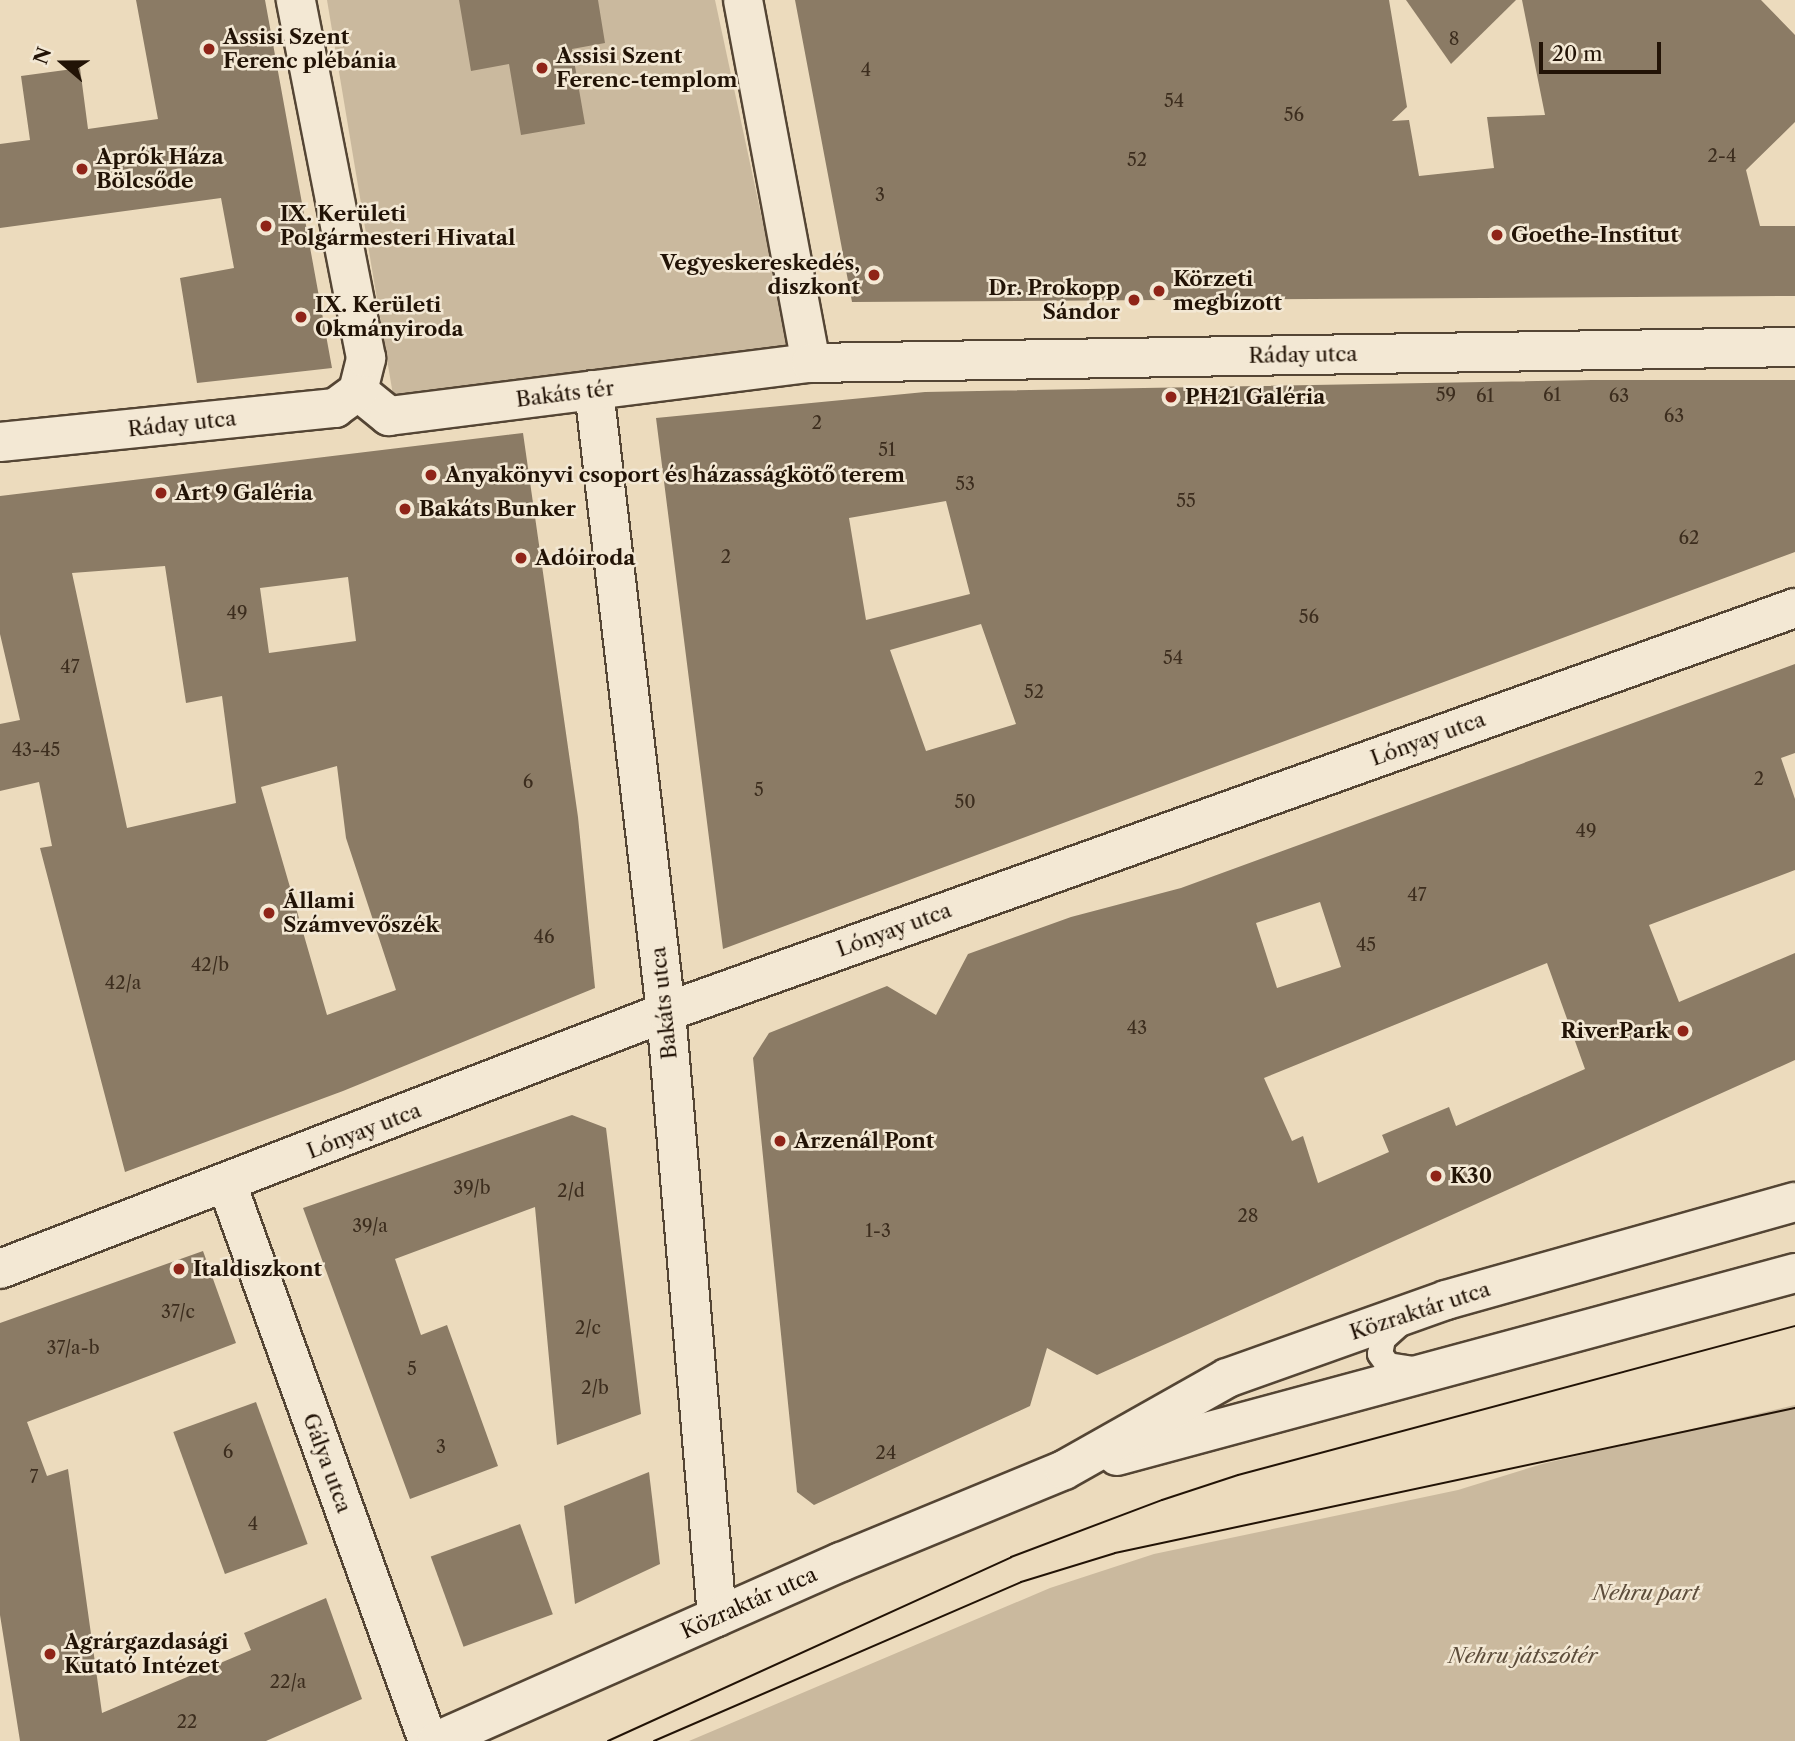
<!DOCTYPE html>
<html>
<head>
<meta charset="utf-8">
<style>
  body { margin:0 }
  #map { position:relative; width:1795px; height:1741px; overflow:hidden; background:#ecdbbd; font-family:"Libre Caslon Text",serif }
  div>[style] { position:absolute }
  .green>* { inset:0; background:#cab99e }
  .building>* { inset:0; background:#8b7b65; transform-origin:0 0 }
  .roads { filter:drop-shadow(2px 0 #544534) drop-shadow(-2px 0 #544534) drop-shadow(0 2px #544534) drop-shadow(0 -2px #544534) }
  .lane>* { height:24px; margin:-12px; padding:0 12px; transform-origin:12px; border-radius:12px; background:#f3e8d4 }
  .street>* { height:38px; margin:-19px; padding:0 19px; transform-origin:19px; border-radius:19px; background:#f3e8d4 }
  .secondary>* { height:38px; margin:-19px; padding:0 19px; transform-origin:19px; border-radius:19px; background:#f3e8d4 }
  .tram>* { height:2px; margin:-1px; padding:0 1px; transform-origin:1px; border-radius:1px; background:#221306 }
  .dots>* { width:19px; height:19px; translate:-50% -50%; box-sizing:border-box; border:4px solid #f3e8d4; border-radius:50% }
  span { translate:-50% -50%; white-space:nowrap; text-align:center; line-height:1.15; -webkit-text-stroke:5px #f3e8d4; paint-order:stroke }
  .number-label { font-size:18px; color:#3c2d1e }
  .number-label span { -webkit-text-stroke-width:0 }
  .poi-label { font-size:21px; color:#221306; font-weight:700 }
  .left { translate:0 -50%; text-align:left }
  .right { translate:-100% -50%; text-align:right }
  .street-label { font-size:21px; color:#221306 }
  .park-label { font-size:21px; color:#5d4d3b; font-style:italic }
  .north { position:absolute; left:28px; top:28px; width:70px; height:70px; -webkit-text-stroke:5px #f3e8d4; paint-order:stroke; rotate:290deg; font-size:19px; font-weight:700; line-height:28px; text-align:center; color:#221306 }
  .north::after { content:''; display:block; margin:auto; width:24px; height:32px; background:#221306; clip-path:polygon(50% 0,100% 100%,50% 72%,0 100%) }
  .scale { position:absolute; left:1539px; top:42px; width:122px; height:32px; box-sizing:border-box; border:4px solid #221306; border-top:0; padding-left:9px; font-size:21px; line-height:24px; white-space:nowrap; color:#221306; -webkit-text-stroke:5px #f3e8d4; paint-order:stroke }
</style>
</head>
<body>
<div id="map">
  <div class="green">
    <i style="clip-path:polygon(327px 0,715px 0,791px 354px,394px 401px)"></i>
    <i style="clip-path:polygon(1795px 1405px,1795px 1741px,689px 1741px,1050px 1588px,1154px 1554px,1458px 1490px,1542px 1464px)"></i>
  </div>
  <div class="building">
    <i style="clip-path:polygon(136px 0,265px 0,332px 368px,197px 383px,180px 278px,234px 268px,221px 198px,0 228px,0 144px,30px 140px,21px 76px,80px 68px,88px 129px,158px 119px)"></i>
    <i style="clip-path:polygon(459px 0,598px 0,605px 43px,572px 49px,585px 124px,521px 135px,509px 64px,471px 71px)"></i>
    <i style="clip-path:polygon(795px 0,1389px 0,1407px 107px,1392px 121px,1409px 120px,1419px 176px,1494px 168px,1487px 117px,1545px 115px,1522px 0,1761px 0,1795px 35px,1795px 122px,1746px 170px,1760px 226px,1795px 226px,1795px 296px,852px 302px)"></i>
    <i style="clip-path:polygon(1406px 0,1516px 0,1451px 64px)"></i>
    <i style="clip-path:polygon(evenodd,1592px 380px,1795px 380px,1795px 552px,723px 949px,656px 418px,925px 392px,1592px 380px,946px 501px,970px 594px,866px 620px,849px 518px,946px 501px,1592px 380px,981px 624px,1016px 724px,926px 751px,890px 650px,981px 624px)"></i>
    <i style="clip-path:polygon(evenodd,523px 433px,578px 817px,595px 988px,343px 1091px,125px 1172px,40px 848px,52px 846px,39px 782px,0 791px,0 724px,20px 720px,0 634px,0 496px,523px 433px,165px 566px,186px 703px,222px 696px,236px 803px,127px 828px,72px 573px,165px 566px,523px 433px,348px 577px,356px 641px,269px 653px,260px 588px,348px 577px,523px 433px,337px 766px,346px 838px,396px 990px,327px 1015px,261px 787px,337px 766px)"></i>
    <i style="clip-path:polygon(evenodd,1795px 664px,1795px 753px,1781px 758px,1795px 799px,1795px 870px,1649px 925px,1679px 1002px,1795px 953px,1795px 1060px,1097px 1375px,1047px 1348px,1030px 1406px,814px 1505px,797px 1492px,753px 1058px,769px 1033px,887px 986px,936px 1015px,968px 954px,1071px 917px,1181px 888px,1795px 664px,1320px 902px,1341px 967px,1277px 988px,1256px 923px,1320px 902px,1795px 664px,1547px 963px,1585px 1069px,1456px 1126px,1449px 1107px,1382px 1135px,1389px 1152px,1318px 1183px,1303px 1136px,1292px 1141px,1264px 1078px,1547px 963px)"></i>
    <i style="clip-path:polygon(572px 1115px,606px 1128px,641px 1414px,557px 1445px,535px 1207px,395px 1259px,421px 1335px,447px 1325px,498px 1466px,410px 1499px,303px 1208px)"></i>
    <i style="clip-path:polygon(203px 1251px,236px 1343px,27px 1422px,47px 1476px,68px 1469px,102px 1713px,251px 1650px,244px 1633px,326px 1598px,362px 1699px,266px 1741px,20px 1741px,0 1615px,0 1323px)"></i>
    <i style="left:256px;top:1402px;width:151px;height:88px;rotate:70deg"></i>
    <i style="clip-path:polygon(649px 1472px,660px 1564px,575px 1604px,564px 1506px)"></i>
    <i style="left:520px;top:1524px;width:96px;height:95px;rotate:70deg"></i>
  </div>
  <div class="roads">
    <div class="lane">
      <i style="left:1404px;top:1320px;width:28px;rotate:138deg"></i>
      <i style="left:1383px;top:1339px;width:15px;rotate:101deg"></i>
      <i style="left:1380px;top:1354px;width:14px;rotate:54deg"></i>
      <i style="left:1388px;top:1365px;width:31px;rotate:9deg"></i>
    </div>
    <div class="street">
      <i style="left:743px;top:0;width:369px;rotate:79.4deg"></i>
      <i style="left:594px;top:390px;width:626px;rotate:83.4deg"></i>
      <i style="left:666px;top:1012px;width:607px;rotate:85.18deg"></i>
      <i style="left:358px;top:391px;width:40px;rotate:39deg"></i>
      <i style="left:389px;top:416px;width:425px;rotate:-7.2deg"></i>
      <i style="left:811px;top:363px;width:984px;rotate:-0.93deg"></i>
      <i style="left:0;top:442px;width:337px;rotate:-5.8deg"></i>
      <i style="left:335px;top:408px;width:29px;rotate:-36deg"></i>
      <i style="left:358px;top:391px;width:34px;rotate:-76deg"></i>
      <i style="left:366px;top:358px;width:365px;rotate:-101.1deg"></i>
      <i style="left:227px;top:1184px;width:592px;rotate:70.16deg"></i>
      <i style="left:0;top:1269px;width:714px;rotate:-21.1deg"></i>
      <i style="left:666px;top:1012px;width:1199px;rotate:-19.69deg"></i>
    </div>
    <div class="secondary">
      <i style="left:1117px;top:1456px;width:702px;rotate:-15.1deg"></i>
      <i style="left:437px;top:1741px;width:442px;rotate:-23.9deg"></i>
      <i style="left:841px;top:1562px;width:241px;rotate:-22.4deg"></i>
      <i style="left:1064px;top:1470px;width:187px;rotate:-29.4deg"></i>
      <i style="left:1227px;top:1378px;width:232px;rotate:-19.6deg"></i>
      <i style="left:1446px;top:1300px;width:362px;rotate:-15.7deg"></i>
    </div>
  </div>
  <div class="tram">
    <i style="left:608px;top:1741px;width:443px;rotate:-24.5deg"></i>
    <i style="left:1011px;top:1557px;width:161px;rotate:-20.7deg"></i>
    <i style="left:1162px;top:1500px;width:80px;rotate:-18.2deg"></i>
    <i style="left:1238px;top:1475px;width:577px;rotate:-14.98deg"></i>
    <i style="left:654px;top:1741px;width:400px;rotate:-23.4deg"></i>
    <i style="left:1021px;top:1582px;width:98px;rotate:-17.1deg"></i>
    <i style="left:1115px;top:1553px;width:695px;rotate:-12.04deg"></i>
  </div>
  <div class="dots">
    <i style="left:209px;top:49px;background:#8f2418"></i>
    <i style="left:542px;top:68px;background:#8f2418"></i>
    <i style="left:82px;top:169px;background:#8f2418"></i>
    <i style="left:266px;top:226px;background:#8f2418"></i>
    <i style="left:1497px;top:235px;background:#8f2418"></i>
    <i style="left:874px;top:275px;background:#8f2418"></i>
    <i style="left:1159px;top:291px;background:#8f2418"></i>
    <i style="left:1134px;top:300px;background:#8f2418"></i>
    <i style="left:301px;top:317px;background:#8f2418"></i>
    <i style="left:1171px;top:397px;background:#8f2418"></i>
    <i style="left:431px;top:475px;background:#8f2418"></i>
    <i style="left:161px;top:493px;background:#8f2418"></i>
    <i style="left:405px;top:509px;background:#8f2418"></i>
    <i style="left:521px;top:558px;background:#8f2418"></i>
    <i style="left:269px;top:913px;background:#8f2418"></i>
    <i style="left:1683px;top:1031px;background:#8f2418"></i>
    <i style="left:780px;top:1141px;background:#8f2418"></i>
    <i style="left:1436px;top:1176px;background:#8f2418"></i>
    <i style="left:179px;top:1269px;background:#8f2418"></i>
    <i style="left:50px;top:1654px;background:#8f2418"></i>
  </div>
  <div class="number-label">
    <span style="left:1454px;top:39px">8</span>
    <span style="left:866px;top:70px">4</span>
    <span style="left:1174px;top:101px">54</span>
    <span style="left:1294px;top:115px">56</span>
    <span style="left:1722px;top:156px">2-4</span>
    <span style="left:1137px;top:160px">52</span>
    <span style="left:880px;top:195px">3</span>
    <span style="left:1446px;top:395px">59</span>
    <span style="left:1552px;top:395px">61</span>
    <span style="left:1485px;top:396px">61</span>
    <span style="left:1619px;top:396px">63</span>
    <span style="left:1674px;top:416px">63</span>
    <span style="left:817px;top:423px">2</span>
    <span style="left:887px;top:450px">51</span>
    <span style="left:965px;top:484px">53</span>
    <span style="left:1186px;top:501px">55</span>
    <span style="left:1689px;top:538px">62</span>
    <span style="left:726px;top:557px">2</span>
    <span style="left:237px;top:613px">49</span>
    <span style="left:1309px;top:617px">56</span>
    <span style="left:1173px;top:658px">54</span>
    <span style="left:70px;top:667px">47</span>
    <span style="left:1034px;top:692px">52</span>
    <span style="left:36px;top:750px">43-45</span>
    <span style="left:1759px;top:779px">2</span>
    <span style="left:528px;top:782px">6</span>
    <span style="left:759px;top:790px">5</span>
    <span style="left:965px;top:802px">50</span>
    <span style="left:1586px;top:831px">49</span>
    <span style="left:1417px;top:895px">47</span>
    <span style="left:544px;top:937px">46</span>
    <span style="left:1366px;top:945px">45</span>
    <span style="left:210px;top:965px">42/b</span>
    <span style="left:123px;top:983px">42/a</span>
    <span style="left:1137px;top:1028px">43</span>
    <span style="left:472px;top:1188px">39/b</span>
    <span style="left:571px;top:1191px">2/d</span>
    <span style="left:1248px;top:1216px">28</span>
    <span style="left:370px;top:1226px">39/a</span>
    <span style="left:878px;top:1231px">1-3</span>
    <span style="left:178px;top:1312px">37/c</span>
    <span style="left:588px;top:1328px">2/c</span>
    <span style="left:73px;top:1348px">37/a-b</span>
    <span style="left:412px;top:1369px">5</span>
    <span style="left:595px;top:1388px">2/b</span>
    <span style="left:441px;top:1447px">3</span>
    <span style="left:228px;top:1452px">6</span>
    <span style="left:886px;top:1453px">24</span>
    <span style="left:34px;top:1477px">7</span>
    <span style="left:253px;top:1524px">4</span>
    <span style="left:288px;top:1682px">22/a</span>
    <span style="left:187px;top:1722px">22</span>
  </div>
  <div class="poi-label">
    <span class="left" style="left:223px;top:49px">Assisi Szent<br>Ferenc plébánia</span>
    <span class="left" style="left:556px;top:68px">Assisi Szent<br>Ferenc-templom</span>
    <span class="left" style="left:96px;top:169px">Aprók Háza<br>Bölcsőde</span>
    <span class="left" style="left:280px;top:226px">IX. Kerületi<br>Polgármesteri Hivatal</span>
    <span class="left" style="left:1511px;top:235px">Goethe-Institut</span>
    <span class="right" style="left:860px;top:275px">Vegyeskereskedés,<br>diszkont</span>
    <span class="left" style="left:1173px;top:291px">Körzeti<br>megbízott</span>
    <span class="right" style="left:1120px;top:300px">Dr. Prokopp<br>Sándor</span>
    <span class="left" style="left:315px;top:317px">IX. Kerületi<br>Okmányiroda</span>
    <span class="left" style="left:1185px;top:397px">PH21 Galéria</span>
    <span class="left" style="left:445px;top:475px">Anyakönyvi csoport és házasságkötő terem</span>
    <span class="left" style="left:175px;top:493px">Art 9 Galéria</span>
    <span class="left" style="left:419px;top:509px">Bakáts Bunker</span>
    <span class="left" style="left:535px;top:558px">Adóiroda</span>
    <span class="left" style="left:283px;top:913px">Állami<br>Számvevőszék</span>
    <span class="right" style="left:1669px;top:1031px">RiverPark</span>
    <span class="left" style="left:794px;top:1141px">Arzenál Pont</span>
    <span class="left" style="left:1450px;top:1176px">K30</span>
    <span class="left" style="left:193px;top:1269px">Italdiszkont</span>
    <span class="left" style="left:64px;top:1654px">Agrárgazdasági<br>Kutató Intézet</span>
  </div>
  <div class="street-label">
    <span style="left:1303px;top:355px;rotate:-1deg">Ráday utca</span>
    <span style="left:565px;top:394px;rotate:-7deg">Bakáts tér</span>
    <span style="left:182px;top:424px;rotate:-6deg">Ráday utca</span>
    <span style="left:1428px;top:739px;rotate:-20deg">Lónyay utca</span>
    <span style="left:894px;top:930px;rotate:-20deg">Lónyay utca</span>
    <span style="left:664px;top:1003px;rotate:-96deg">Bakáts utca</span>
    <span style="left:364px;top:1131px;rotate:-21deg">Lónyay utca</span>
    <span style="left:1420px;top:1311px;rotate:-18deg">Közraktár utca</span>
    <span style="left:327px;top:1463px;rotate:70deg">Gálya utca</span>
    <span style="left:749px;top:1603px;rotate:-24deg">Közraktár utca</span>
  </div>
  <div class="park-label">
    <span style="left:1646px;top:1593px">Nehru part</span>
    <span style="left:1523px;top:1656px">Nehru játszótér</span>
  </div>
  <div class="north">N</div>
  <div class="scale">20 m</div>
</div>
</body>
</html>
